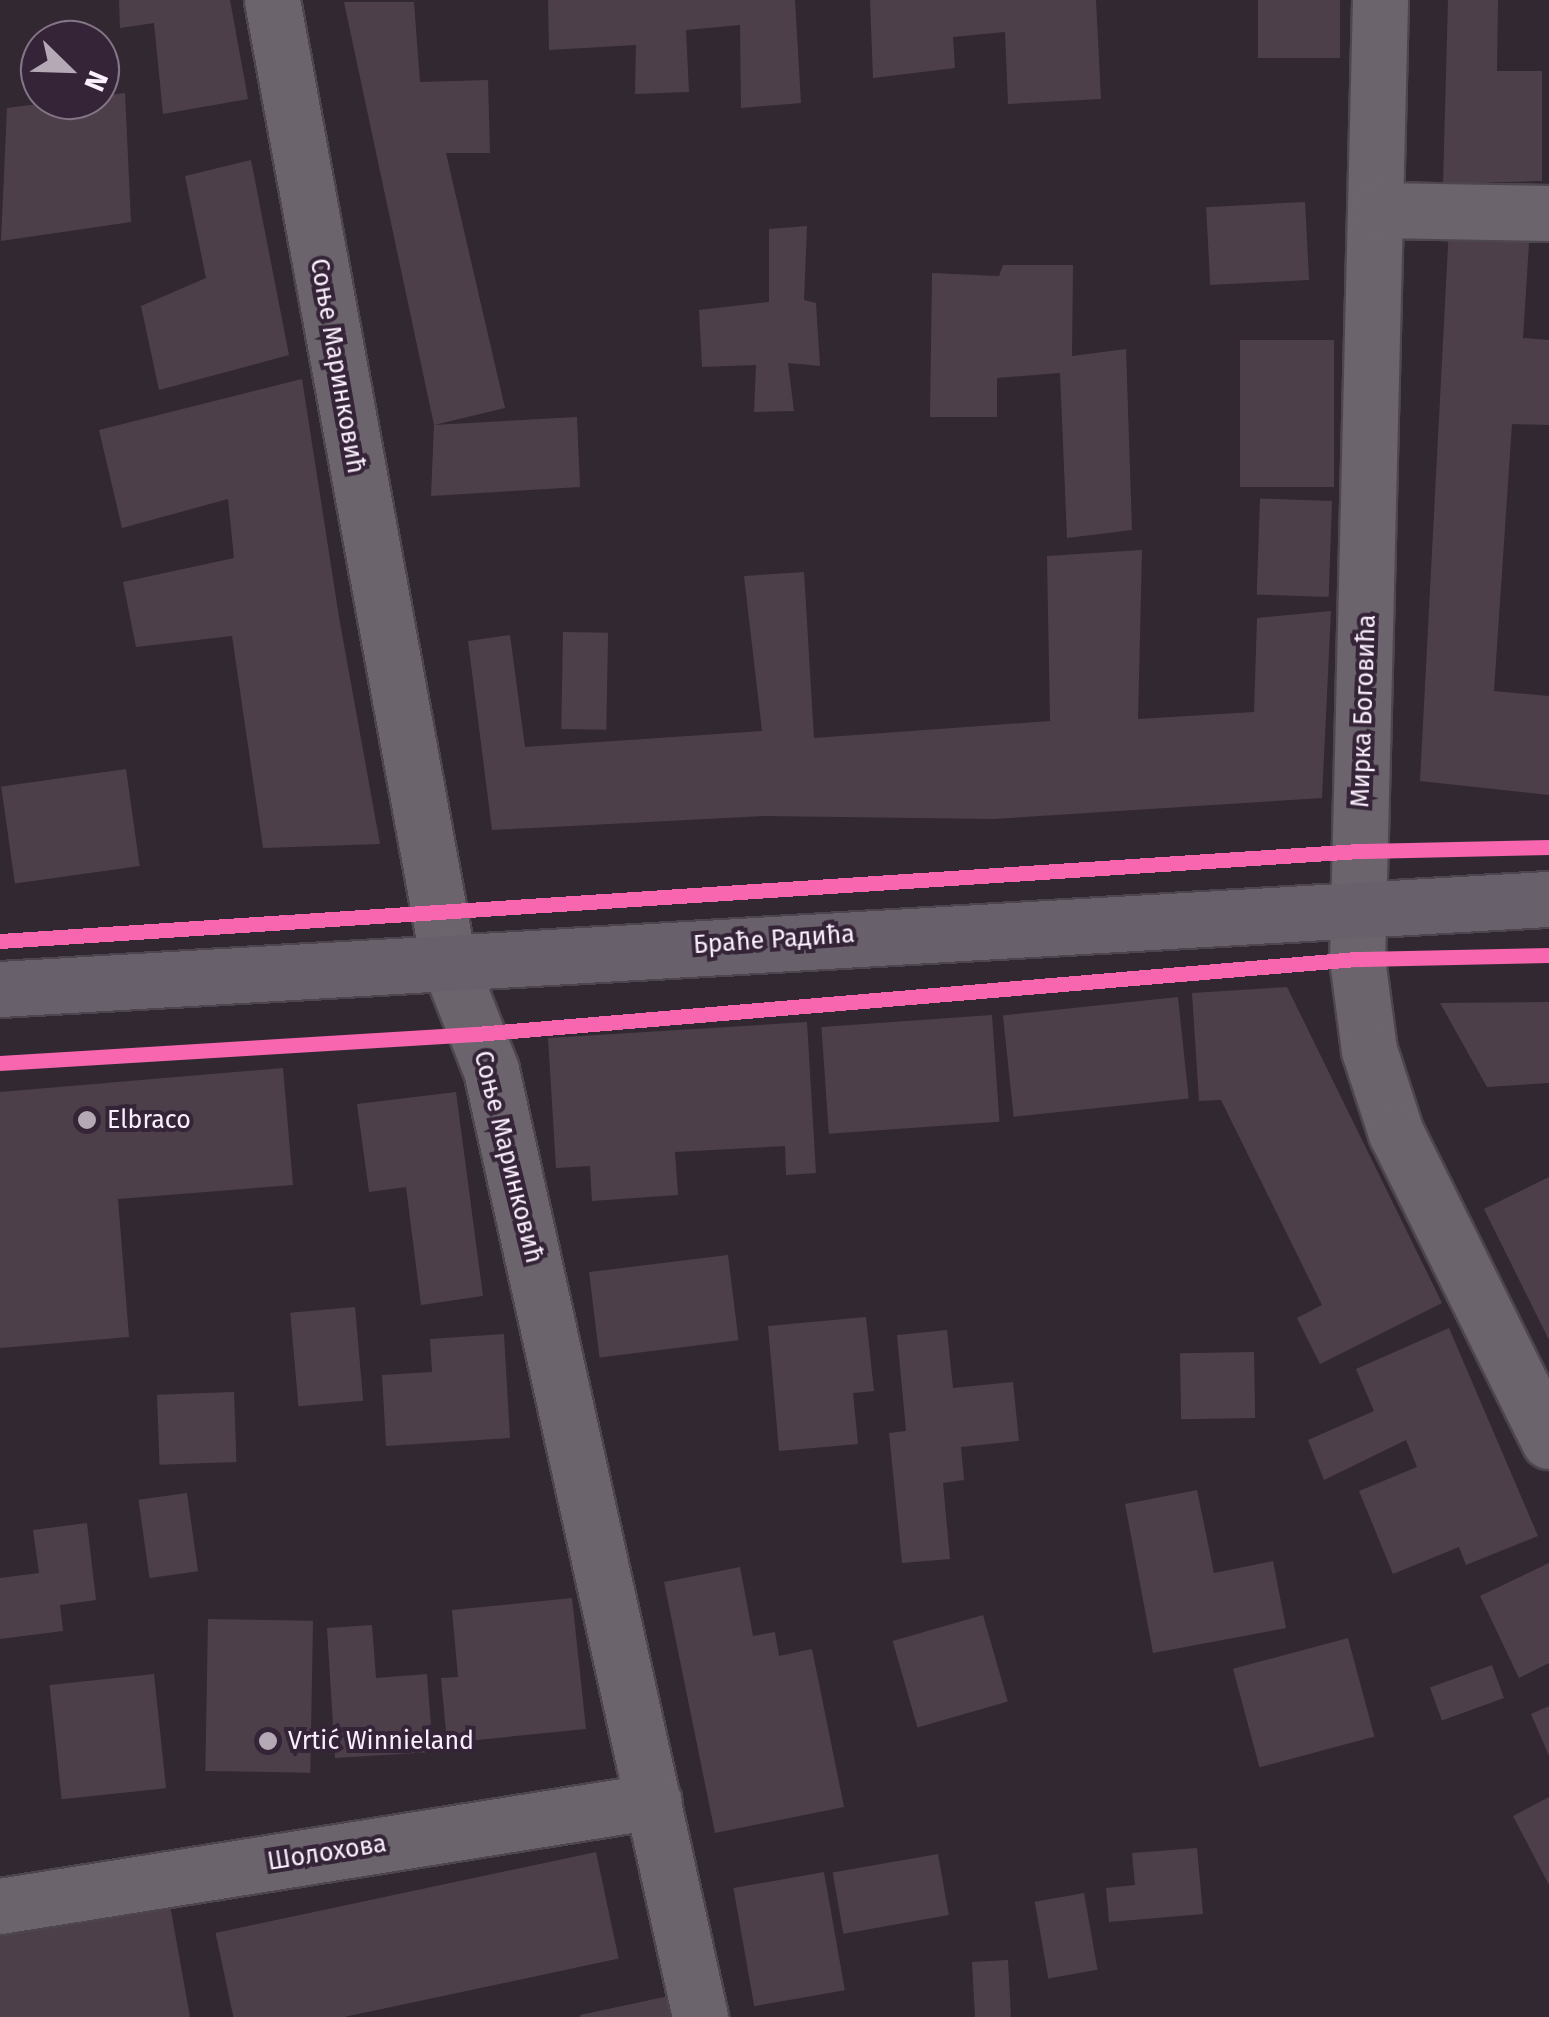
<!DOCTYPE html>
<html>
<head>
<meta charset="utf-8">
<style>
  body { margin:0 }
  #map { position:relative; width:1549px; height:2017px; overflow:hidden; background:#322832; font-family:"Fira Sans",sans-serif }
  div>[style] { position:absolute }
  .building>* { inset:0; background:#4d3f49; transform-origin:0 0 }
  .roads { filter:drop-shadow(2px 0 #4e464f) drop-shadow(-2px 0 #4e464f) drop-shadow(0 2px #4e464f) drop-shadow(0 -2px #4e464f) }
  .street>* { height:55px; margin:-27.5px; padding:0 27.5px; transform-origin:27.5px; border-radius:27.5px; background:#6b646d }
  .secondary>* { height:55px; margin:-27.5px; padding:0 27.5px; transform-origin:27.5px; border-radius:27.5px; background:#68606b }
  .cycleway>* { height:15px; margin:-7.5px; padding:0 7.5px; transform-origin:7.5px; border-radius:7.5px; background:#f766af }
  .dots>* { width:28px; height:28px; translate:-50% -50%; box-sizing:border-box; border:5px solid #352337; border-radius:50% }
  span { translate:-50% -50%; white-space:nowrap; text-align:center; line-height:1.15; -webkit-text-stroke:8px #352337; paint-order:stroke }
  .street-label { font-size:25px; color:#faeffc }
  .poi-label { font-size:25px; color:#faeffc }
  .left { translate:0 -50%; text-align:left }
  .north { position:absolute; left:20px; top:20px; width:100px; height:100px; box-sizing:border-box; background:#352337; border:2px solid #847586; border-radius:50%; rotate:113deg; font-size:28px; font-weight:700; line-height:40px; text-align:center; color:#faeffc }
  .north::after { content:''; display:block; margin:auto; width:35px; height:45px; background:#b4a9b5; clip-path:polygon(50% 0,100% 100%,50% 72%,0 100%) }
</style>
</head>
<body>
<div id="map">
  <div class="building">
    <i style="clip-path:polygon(119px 0,230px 0,248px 99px,163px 114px,154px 23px,120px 28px)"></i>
    <i style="clip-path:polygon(548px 0,795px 0,801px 103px,741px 108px,740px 25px,686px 30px,689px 92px,635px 94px,636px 45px,549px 50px)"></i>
    <i style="clip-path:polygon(870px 0,1096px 0,1101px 99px,1008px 104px,1005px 32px,953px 37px,955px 68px,873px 78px)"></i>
    <i style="left:1258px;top:0;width:82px;height:58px"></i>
    <i style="clip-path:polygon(1448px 0,1498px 0,1497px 71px,1542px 71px,1542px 181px,1443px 184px)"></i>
    <i style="clip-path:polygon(344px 2px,414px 2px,420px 82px,488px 80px,490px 153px,446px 153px,505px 408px,434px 425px,577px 417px,580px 487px,431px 496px,434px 425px)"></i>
    <i style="clip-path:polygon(125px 93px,131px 222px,1px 241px,7px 108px)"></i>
    <i style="clip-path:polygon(251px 160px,289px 355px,159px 390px,141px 306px,206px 278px,185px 176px)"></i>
    <i style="left:1305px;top:202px;width:78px;height:99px;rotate:87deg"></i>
    <i style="clip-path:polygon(807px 226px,804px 300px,816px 303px,820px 366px,788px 363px,794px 411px,754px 412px,756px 365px,702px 367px,699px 310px,769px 302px,769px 229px)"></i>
    <i style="clip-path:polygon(1449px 227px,1530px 228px,1523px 338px,1549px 340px,1549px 425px,1512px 424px,1494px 691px,1549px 696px,1549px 795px,1420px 781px)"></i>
    <i style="clip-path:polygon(1003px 265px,1073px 265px,1072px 356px,1126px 349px,1132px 530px,1067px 538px,1060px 373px,997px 378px,997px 417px,930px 417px,932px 273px,999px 276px)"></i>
    <i style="left:1334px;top:340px;width:147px;height:94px;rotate:90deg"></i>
    <i style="clip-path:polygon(302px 379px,339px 617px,380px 844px,263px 848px,232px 636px,136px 647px,123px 582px,234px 558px,228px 499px,122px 528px,99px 430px)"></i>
    <i style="left:1332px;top:501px;width:96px;height:72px;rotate:92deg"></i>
    <i style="clip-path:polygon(1142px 550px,1138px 719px,1254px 712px,1257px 618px,1331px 611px,1322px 798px,994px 819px,765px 816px,492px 830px,468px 641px,510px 635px,525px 747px,762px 731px,744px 576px,804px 572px,814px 738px,1050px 721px,1047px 556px)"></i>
    <i style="left:563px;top:632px;width:45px;height:97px;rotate:1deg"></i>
    <i style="left:126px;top:769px;width:98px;height:126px;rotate:82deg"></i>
    <i style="clip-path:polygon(1287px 987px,1442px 1303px,1320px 1364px,1297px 1318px,1322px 1305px,1221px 1100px,1199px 1101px,1192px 993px)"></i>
    <i style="left:1178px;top:997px;width:102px;height:176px;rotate:84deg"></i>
    <i style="clip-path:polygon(1549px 1002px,1549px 1083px,1487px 1087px,1440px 1003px)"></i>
    <i style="left:992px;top:1015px;width:107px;height:171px;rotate:86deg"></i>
    <i style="clip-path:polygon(807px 1022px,816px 1173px,786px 1175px,785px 1146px,675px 1152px,678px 1195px,592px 1201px,590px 1166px,556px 1168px,548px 1038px)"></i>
    <i style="clip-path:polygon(283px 1068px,293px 1185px,118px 1199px,129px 1337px,0 1348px,0 1092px)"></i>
    <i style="clip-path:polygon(456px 1092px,483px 1296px,421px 1305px,406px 1187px,369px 1192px,357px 1104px)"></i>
    <i style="clip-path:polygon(1549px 1177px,1549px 1340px,1484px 1209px)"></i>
    <i style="left:728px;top:1255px;width:86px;height:140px;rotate:83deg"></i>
    <i style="left:355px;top:1307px;width:94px;height:65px;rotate:85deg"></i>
    <i style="clip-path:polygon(866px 1317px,874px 1391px,853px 1393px,858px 1444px,779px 1451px,768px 1326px)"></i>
    <i style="clip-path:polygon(1449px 1328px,1538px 1536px,1466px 1565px,1459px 1547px,1393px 1574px,1359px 1491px,1417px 1467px,1406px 1440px,1324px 1480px,1308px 1440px,1374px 1411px,1356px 1369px)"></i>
    <i style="clip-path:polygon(947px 1330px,953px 1388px,1013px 1382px,1019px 1441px,961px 1447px,964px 1480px,943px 1483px,950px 1559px,902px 1563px,889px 1433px,906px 1431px,897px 1335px)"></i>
    <i style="clip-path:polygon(504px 1334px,510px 1438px,386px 1446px,382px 1375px,432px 1372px,430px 1339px)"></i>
    <i style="left:1254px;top:1352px;width:66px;height:74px;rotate:89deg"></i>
    <i style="left:234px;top:1392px;width:70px;height:77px;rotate:88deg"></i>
    <i style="clip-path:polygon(1197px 1490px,1214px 1573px,1273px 1561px,1286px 1628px,1153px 1653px,1125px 1504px)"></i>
    <i style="left:187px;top:1493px;width:79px;height:49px;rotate:82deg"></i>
    <i style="clip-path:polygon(87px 1523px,96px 1600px,60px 1605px,63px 1631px,0 1639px,0 1578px,39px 1573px,33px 1530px)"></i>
    <i style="clip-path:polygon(1549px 1563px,1549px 1663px,1519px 1678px,1480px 1596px)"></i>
    <i style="clip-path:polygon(740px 1567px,753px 1636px,775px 1632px,779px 1656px,812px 1649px,844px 1807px,715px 1833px,664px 1582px)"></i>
    <i style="clip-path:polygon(572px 1598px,586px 1729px,447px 1743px,441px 1678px,458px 1677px,452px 1610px)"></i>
    <i style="left:983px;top:1615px;width:90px;height:94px;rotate:74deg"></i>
    <i style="left:208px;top:1619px;width:105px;height:152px;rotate:1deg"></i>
    <i style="clip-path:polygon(372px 1625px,376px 1678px,427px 1674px,433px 1752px,335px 1758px,327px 1628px)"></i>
    <i style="left:1348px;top:1638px;width:102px;height:119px;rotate:75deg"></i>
    <i style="left:1492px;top:1665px;width:35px;height:66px;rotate:70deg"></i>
    <i style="left:154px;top:1674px;width:115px;height:105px;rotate:84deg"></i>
    <i style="clip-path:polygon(1549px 1706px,1549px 1756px,1531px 1714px)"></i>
    <i style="clip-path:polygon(1549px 1797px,1549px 1885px,1513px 1816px)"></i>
    <i style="clip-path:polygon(1197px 1848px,1203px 1914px,1109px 1922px,1106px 1888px,1135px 1885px,1132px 1853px)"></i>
    <i style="left:596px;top:1852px;width:109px;height:389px;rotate:78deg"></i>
    <i style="left:938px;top:1854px;width:62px;height:107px;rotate:80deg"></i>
    <i style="left:824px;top:1872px;width:120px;height:92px;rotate:80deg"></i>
    <i style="left:1084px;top:1893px;width:78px;height:50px;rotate:80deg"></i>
    <i style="clip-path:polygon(170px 1905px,190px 2017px,0 2017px,0 1928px)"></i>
    <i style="left:1008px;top:1960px;width:57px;height:36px;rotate:87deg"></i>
    <i style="clip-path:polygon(678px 1994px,684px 2017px,580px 2017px,580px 2015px)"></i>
  </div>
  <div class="roads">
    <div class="street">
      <i style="left:272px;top:0;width:977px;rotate:79.62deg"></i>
      <i style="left:448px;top:961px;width:117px;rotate:68.5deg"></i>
      <i style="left:491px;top:1070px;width:970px;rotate:77.55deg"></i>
      <i style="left:1380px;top:0;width:959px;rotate:91.37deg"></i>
      <i style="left:1357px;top:959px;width:92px;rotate:82.5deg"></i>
      <i style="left:1369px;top:1050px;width:87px;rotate:72deg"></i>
      <i style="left:1396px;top:1133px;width:344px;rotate:63.6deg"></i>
      <i style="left:1380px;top:210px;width:169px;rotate:1deg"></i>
      <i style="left:0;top:1906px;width:662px;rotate:-9.12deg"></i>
    </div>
    <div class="secondary">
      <i style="left:0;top:989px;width:1552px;rotate:-3.33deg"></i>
    </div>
  </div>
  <div class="cycleway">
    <i style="left:0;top:941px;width:1362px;rotate:-3.79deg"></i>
    <i style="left:1359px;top:851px;width:190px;rotate:-1.2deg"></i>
    <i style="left:0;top:1063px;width:477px;rotate:-3.5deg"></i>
    <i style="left:476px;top:1034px;width:884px;rotate:-4.87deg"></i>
    <i style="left:1357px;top:959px;width:192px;rotate:-1.2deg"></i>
  </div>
  <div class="dots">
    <i style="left:87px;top:1120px;background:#b4a9b5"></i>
    <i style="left:268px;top:1741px;background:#b4a9b5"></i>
  </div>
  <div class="street-label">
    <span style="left:337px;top:366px;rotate:80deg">Соње Маринковић</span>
    <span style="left:1364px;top:711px;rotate:-88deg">Мирка Боговића</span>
    <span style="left:774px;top:940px;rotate:-4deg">Браће Радића</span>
    <span style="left:508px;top:1157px;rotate:76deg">Соње Маринковић</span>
    <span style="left:327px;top:1853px;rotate:-9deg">Шолохова</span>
  </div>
  <div class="poi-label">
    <span class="left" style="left:107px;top:1120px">Elbraco</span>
    <span class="left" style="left:288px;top:1741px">Vrtić Winnieland</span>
  </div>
  <div class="north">N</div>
</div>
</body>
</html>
